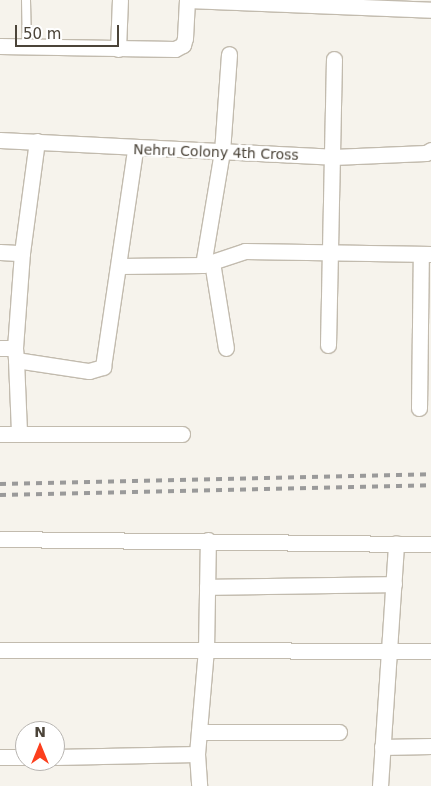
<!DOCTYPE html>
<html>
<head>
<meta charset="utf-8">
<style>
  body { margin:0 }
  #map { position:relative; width:431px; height:786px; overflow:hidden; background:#f6f3ec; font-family:"DejaVu Sans",sans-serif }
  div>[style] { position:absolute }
  .roads { filter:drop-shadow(1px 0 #c2bbae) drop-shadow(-1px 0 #c2bbae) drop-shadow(0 1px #c2bbae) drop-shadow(0 -1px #c2bbae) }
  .lane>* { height:8px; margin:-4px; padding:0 4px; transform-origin:4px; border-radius:4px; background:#fff }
  .street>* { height:15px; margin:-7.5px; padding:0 7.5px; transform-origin:7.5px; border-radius:7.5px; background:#fff }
  .rail>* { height:4px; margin-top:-2px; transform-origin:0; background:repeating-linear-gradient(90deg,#9a9a9a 0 6px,transparent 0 12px) }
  span { translate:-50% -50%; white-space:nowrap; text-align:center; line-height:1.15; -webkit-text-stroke:5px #fff; paint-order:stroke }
  .street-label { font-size:14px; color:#4b4439 }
  .north { position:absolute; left:15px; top:721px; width:50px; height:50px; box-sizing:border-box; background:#fff; border:1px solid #b7b4b0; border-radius:50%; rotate:0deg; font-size:14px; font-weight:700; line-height:20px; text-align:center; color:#4b4439 }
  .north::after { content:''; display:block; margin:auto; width:18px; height:22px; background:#fc3f1d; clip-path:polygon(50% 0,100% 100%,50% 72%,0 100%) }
  .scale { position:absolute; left:15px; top:25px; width:104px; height:22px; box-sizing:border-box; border:2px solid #4b4439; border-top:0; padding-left:6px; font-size:15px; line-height:18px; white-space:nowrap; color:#4b4439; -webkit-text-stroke:4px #fff; paint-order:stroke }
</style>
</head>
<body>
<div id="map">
  <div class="roads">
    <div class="lane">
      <i style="left:26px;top:0;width:47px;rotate:88.8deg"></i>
    </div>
    <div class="street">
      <i style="left:0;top:46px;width:175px;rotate:1deg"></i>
      <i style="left:175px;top:49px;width:9px;rotate:-27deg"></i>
      <i style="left:183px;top:45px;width:7px;rotate:-74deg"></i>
      <i style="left:185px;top:38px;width:38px;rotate:-87deg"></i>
      <i style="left:187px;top:0;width:244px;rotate:2.3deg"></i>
      <i style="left:118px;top:49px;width:49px;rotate:-87.7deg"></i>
      <i style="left:0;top:140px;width:333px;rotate:2.9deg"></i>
      <i style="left:333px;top:157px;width:93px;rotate:-2.5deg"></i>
      <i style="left:426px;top:153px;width:6px;rotate:-31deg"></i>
      <i style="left:0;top:252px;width:22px;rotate:3deg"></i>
      <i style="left:212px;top:262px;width:87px;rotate:80.8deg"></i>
      <i style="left:203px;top:265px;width:115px;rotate:-80.5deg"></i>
      <i style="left:222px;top:152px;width:98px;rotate:-85.9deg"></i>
      <i style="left:120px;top:266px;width:83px;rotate:-0.7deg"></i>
      <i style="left:203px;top:265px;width:44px;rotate:-18.4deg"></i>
      <i style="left:245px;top:251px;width:186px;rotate:0.9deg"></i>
      <i style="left:328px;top:345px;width:286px;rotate:-88.8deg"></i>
      <i style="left:0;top:348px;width:15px"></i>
      <i style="left:15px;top:348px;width:12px;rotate:85deg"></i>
      <i style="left:16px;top:360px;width:74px;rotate:8.6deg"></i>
      <i style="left:89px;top:371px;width:15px;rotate:-16deg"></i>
      <i style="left:103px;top:367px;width:220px;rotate:-81.6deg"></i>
      <i style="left:15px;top:348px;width:95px;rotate:-85.8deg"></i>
      <i style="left:22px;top:253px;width:113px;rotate:-82.4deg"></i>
      <i style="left:16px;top:360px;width:73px;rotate:87.6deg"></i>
      <i style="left:419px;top:408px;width:154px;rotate:-89.3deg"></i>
      <i style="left:0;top:434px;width:182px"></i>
      <i style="left:0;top:539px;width:431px;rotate:0.7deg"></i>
      <i style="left:207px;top:587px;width:187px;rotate:-0.9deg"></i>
      <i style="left:0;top:650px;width:431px;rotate:0.1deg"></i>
      <i style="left:199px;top:732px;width:140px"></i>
      <i style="left:382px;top:747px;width:49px;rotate:-1.2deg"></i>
      <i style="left:197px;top:754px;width:32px;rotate:86deg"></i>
      <i style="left:0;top:757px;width:25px"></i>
      <i style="left:55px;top:757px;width:142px;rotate:-1.2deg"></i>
      <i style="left:197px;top:754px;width:104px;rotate:-85.1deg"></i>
      <i style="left:206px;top:650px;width:110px;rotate:-89deg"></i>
      <i style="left:380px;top:786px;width:243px;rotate:-86.2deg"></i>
    </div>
  </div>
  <div class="rail">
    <i style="left:0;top:484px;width:431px;rotate:-1.3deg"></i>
    <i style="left:0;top:495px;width:431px;rotate:-1.3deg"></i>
  </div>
  <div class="street-label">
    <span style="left:216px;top:152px;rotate:2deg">Nehru Colony 4th Cross</span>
  </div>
  <div class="north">N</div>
  <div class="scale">50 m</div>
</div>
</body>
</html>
